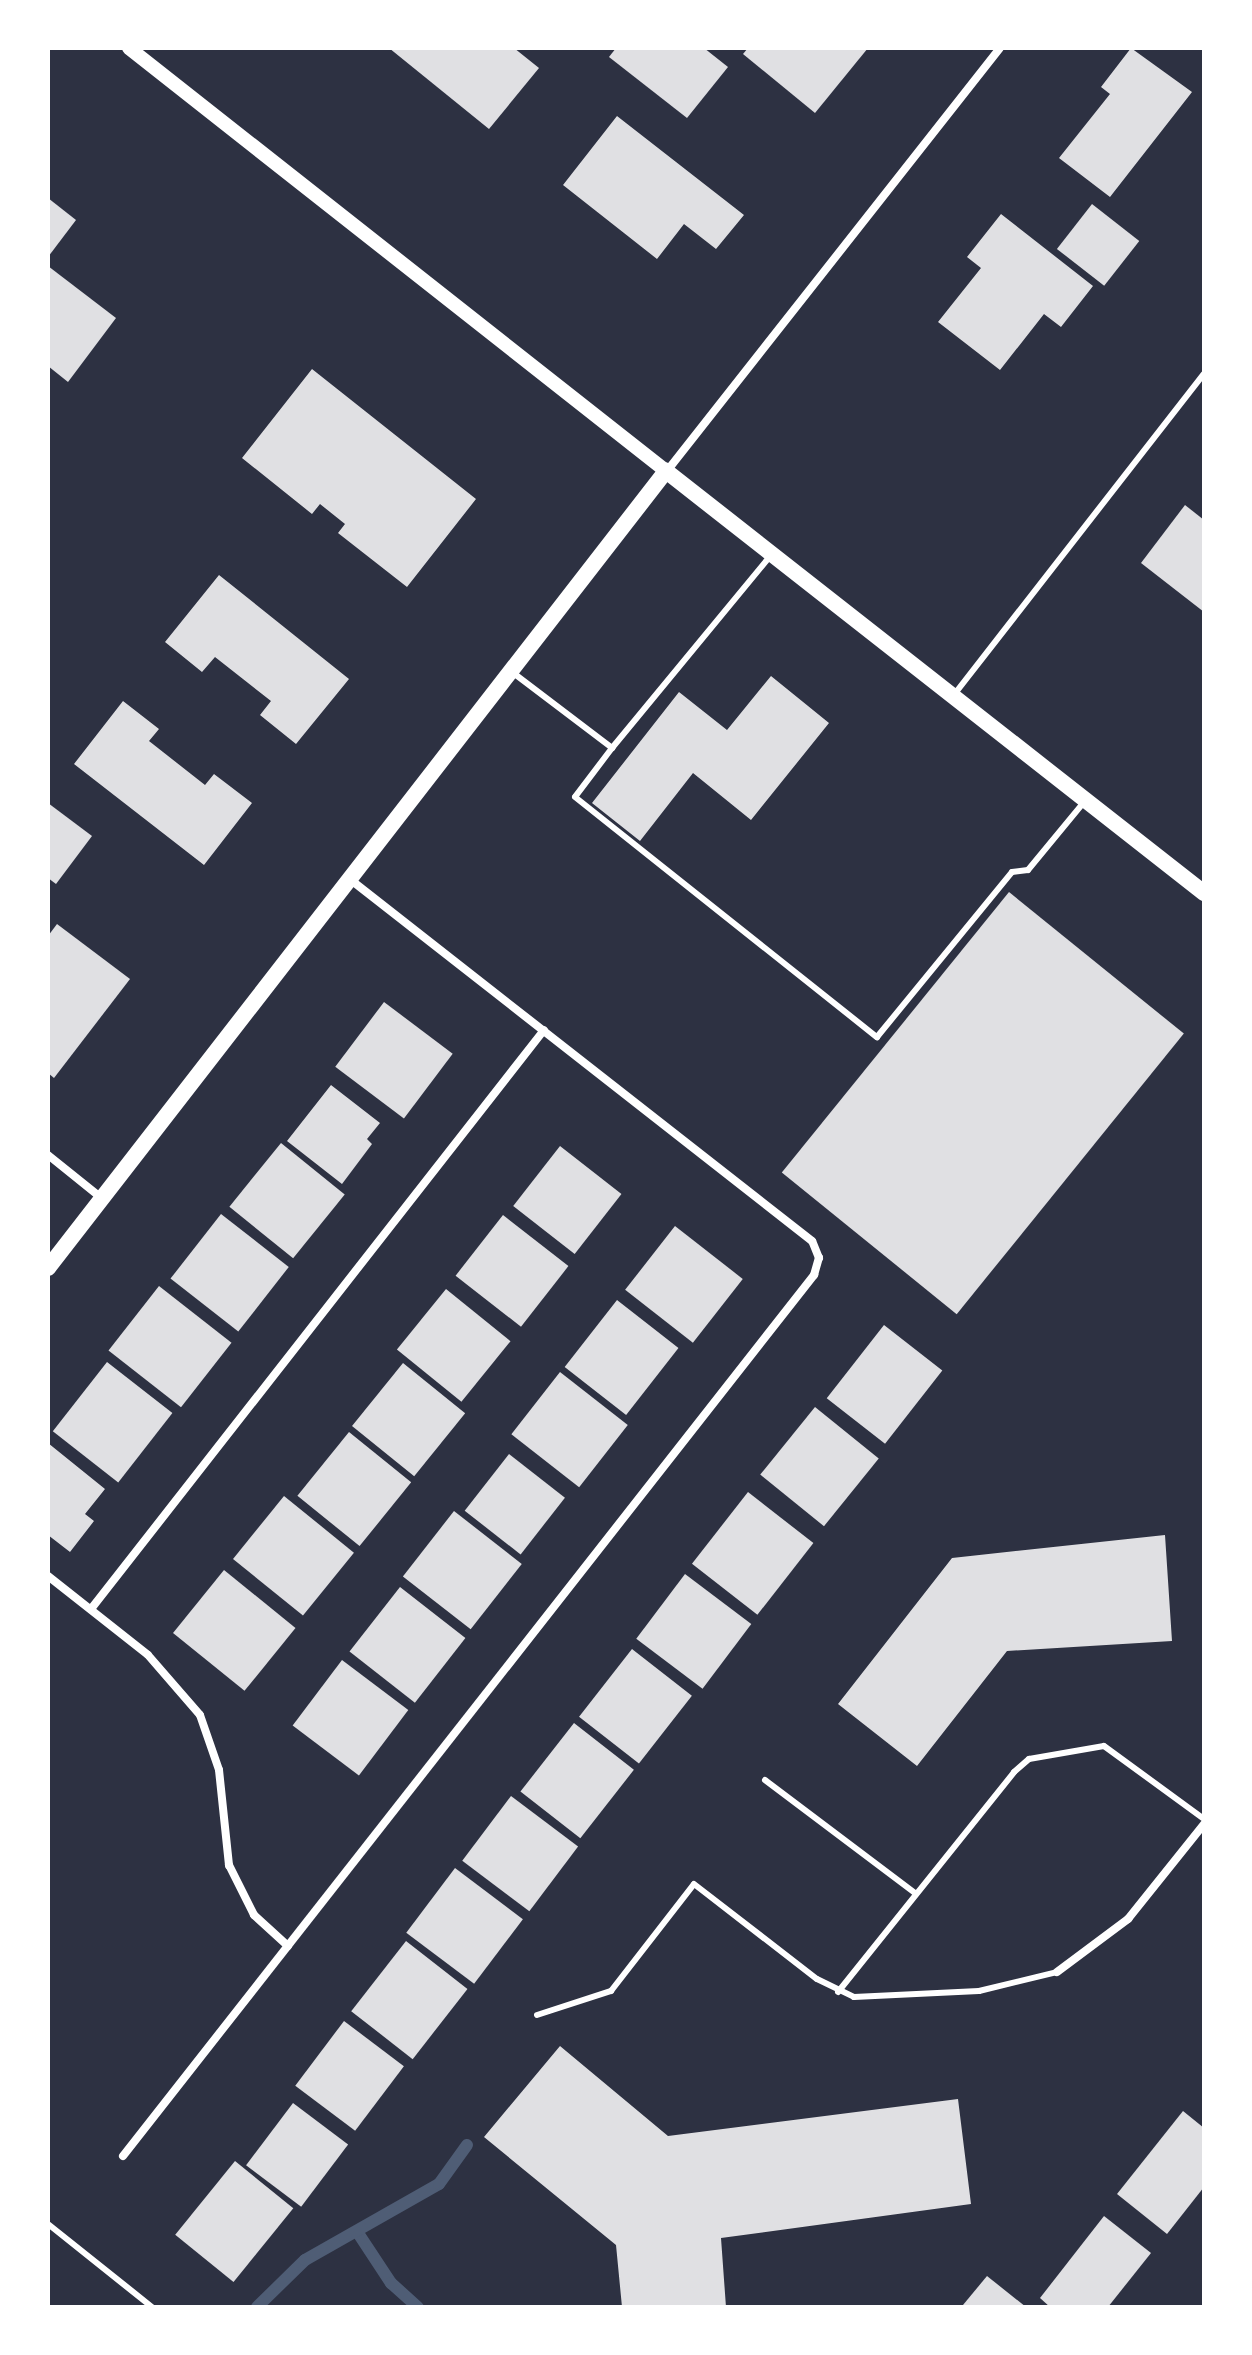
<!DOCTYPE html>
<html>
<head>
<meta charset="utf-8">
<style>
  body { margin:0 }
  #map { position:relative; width:1252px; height:2355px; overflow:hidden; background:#2d3142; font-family:Lora,serif }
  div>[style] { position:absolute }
  .stream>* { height:12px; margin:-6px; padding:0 6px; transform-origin:6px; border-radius:6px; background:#4f5d75 }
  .building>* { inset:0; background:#e0e0e3; transform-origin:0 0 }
  .service>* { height:6px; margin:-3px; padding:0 3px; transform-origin:3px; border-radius:3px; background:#fff }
  .minor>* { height:8px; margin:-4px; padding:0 4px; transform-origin:4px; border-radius:4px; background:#fff }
  .tertiary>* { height:14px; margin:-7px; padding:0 7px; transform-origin:7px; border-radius:7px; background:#fff }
  .secondary>* { height:16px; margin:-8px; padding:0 8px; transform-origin:8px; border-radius:8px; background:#fff }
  span { translate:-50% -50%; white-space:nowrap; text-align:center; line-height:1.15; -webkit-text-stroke:8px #fff; paint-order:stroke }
  .frame { position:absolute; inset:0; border:50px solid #fff; pointer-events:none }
</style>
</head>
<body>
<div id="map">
  <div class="stream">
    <i style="left:358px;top:2233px;width:60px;rotate:56.6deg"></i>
    <i style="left:391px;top:2283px;width:36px;rotate:42deg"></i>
    <i style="left:257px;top:2307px;width:67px;rotate:-44.4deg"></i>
    <i style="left:305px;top:2260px;width:154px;rotate:-29.6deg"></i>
    <i style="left:439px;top:2184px;width:48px;rotate:-54.3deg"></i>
  </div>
  <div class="building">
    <i style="clip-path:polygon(389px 48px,514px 48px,539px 68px,489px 129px)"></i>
    <i style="clip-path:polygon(616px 48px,704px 48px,728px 67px,687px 118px,609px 57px)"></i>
    <i style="clip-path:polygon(748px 48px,868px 48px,815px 113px,743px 54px)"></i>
    <i style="clip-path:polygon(1131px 48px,1192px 92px,1110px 197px,1059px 158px,1110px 94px,1101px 87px)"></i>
    <i style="clip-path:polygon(617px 116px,744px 215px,716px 249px,684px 224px,657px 259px,563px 185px)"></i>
    <i style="clip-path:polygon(48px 198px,76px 220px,48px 257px)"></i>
    <i style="left:1092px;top:204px;width:60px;height:57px;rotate:38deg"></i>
    <i style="clip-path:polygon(1001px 214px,1093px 286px,1061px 327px,1044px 314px,1000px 370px,938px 322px,981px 268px,967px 257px)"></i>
    <i style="clip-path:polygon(48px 266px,116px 318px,68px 382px,48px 366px)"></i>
    <i style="clip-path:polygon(312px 369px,476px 499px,407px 587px,338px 533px,345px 524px,320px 504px,312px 514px,242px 458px)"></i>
    <i style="clip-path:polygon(1185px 505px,1204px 520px,1204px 612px,1141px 563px)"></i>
    <i style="clip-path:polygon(219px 575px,349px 679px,296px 744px,260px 715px,271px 701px,215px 657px,202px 672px,165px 642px)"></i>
    <i style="clip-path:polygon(771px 676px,829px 723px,751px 820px,693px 773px,640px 841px,592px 803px,679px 692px,727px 730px)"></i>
    <i style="clip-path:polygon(123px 701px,159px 729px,149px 741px,205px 785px,214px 774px,252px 803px,204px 865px,74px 764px)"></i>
    <i style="clip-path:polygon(48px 803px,92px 836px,56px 884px,48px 878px)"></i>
    <i style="left:1009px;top:892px;width:225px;height:361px;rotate:39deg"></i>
    <i style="clip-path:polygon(57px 924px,130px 979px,54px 1078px,48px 1073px,48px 936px)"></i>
    <i style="left:384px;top:1002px;width:86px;height:81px;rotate:37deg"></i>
    <i style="clip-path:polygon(331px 1085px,380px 1123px,367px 1139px,372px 1144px,342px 1184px,287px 1141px)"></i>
    <i style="left:281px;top:1143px;width:82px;height:82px;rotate:39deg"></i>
    <i style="left:560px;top:1146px;width:78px;height:76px;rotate:38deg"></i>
    <i style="left:221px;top:1214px;width:86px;height:82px;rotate:38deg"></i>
    <i style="left:503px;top:1215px;width:83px;height:77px;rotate:38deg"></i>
    <i style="left:675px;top:1226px;width:86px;height:81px;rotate:38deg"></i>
    <i style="left:159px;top:1286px;width:92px;height:82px;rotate:38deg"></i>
    <i style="left:446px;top:1289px;width:83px;height:78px;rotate:39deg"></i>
    <i style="left:617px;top:1300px;width:78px;height:85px;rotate:38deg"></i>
    <i style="left:884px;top:1325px;width:74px;height:93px;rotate:38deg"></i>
    <i style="left:107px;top:1362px;width:83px;height:88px;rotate:38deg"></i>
    <i style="left:403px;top:1363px;width:80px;height:81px;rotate:39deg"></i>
    <i style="left:560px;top:1372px;width:86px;height:79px;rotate:38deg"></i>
    <i style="left:815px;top:1407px;width:82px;height:87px;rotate:39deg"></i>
    <i style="left:349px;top:1432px;width:80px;height:82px;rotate:39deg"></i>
    <i style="clip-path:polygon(48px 1443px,105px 1489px,85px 1514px,94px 1521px,70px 1552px,48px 1535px)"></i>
    <i style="left:509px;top:1454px;width:71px;height:72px;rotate:38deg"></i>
    <i style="left:748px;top:1492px;width:83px;height:91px;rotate:38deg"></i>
    <i style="left:284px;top:1496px;width:90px;height:81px;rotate:39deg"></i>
    <i style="left:454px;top:1511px;width:86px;height:83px;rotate:38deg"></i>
    <i style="clip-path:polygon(1165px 1535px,1172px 1641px,1007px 1651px,917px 1766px,838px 1704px,952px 1558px)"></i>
    <i style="left:224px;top:1570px;width:92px;height:81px;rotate:39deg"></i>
    <i style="left:685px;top:1574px;width:83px;height:81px;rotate:37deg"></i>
    <i style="left:400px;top:1587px;width:83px;height:82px;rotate:38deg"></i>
    <i style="left:632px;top:1649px;width:76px;height:86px;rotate:38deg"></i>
    <i style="left:342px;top:1660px;width:83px;height:82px;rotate:37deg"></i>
    <i style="left:574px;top:1723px;width:76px;height:87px;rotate:38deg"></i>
    <i style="left:511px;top:1796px;width:84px;height:81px;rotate:37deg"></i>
    <i style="left:455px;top:1868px;width:85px;height:81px;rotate:37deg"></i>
    <i style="left:406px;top:1941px;width:78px;height:89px;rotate:38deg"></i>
    <i style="left:344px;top:2021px;width:75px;height:81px;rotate:37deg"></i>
    <i style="clip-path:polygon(560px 2046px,668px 2136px,958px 2099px,971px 2204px,721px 2238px,726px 2307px,622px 2307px,616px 2245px,484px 2137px)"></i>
    <i style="left:293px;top:2103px;width:69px;height:78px;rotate:37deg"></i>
    <i style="clip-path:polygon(1183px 2111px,1204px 2128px,1204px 2187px,1167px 2234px,1117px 2194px)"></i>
    <i style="left:235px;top:2161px;width:75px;height:95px;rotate:39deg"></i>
    <i style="clip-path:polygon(1104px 2216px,1151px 2253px,1108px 2307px,1050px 2307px,1040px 2298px)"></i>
    <i style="clip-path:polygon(987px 2276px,1026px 2307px,963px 2305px)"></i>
  </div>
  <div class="service">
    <i style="left:512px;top:672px;width:126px;rotate:37.2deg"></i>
    <i style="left:612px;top:748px;width:250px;rotate:-50.5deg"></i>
    <i style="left:953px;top:696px;width:408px;rotate:-52.1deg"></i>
    <i style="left:612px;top:748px;width:61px;rotate:127.1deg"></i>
    <i style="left:575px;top:797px;width:386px;rotate:38.5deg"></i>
    <i style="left:877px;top:1037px;width:213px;rotate:-50.7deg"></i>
    <i style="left:1012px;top:872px;width:16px;rotate:-7deg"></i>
    <i style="left:1028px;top:870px;width:88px;rotate:-50.5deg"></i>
    <i style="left:765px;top:1780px;width:188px;rotate:37deg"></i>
    <i style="left:838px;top:1992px;width:282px;rotate:-51.3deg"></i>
    <i style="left:1014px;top:1772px;width:20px;rotate:-41deg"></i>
    <i style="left:1029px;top:1759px;width:76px;rotate:-9.8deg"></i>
    <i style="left:1104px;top:1746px;width:124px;rotate:36.1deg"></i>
    <i style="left:537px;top:2015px;width:78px;rotate:-18deg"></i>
    <i style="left:611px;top:1991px;width:135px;rotate:-52.2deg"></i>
    <i style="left:694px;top:1884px;width:155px;rotate:37.7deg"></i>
    <i style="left:817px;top:1979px;width:41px;rotate:25.9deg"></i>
    <i style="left:854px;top:1997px;width:125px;rotate:-2.7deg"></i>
    <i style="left:979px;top:1991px;width:80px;rotate:-13.7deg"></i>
    <i style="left:48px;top:2224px;width:133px;rotate:38.6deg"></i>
  </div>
  <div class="minor">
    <i style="left:667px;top:471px;width:538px;rotate:-51.79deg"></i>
    <i style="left:48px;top:1155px;width:72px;rotate:38.8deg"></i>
    <i style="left:48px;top:1576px;width:127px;rotate:38.3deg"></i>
    <i style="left:148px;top:1655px;width:79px;rotate:49.1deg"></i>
    <i style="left:200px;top:1715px;width:58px;rotate:70.9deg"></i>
    <i style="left:219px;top:1770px;width:96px;rotate:84deg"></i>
    <i style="left:229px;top:1865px;width:56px;rotate:63.4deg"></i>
    <i style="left:254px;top:1915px;width:46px;rotate:42.4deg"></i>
    <i style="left:91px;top:1609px;width:735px;rotate:-51.96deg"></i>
    <i style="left:1057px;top:1972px;width:89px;rotate:-36.7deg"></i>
    <i style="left:1128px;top:1919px;width:122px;rotate:-51.3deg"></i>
    <i style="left:123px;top:2156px;width:1120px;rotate:-51.89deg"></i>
    <i style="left:814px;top:1275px;width:18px;rotate:-74deg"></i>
    <i style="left:819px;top:1258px;width:18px;rotate:-112deg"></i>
    <i style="left:812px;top:1241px;width:586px;rotate:-141.94deg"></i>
  </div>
  <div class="tertiary">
    <i style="left:129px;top:48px;width:684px;rotate:38.23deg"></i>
  </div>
  <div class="secondary">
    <i style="left:48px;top:1268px;width:1009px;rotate:-52.21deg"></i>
    <i style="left:666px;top:471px;width:684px;rotate:38.11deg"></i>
  </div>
  <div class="frame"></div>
</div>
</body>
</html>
